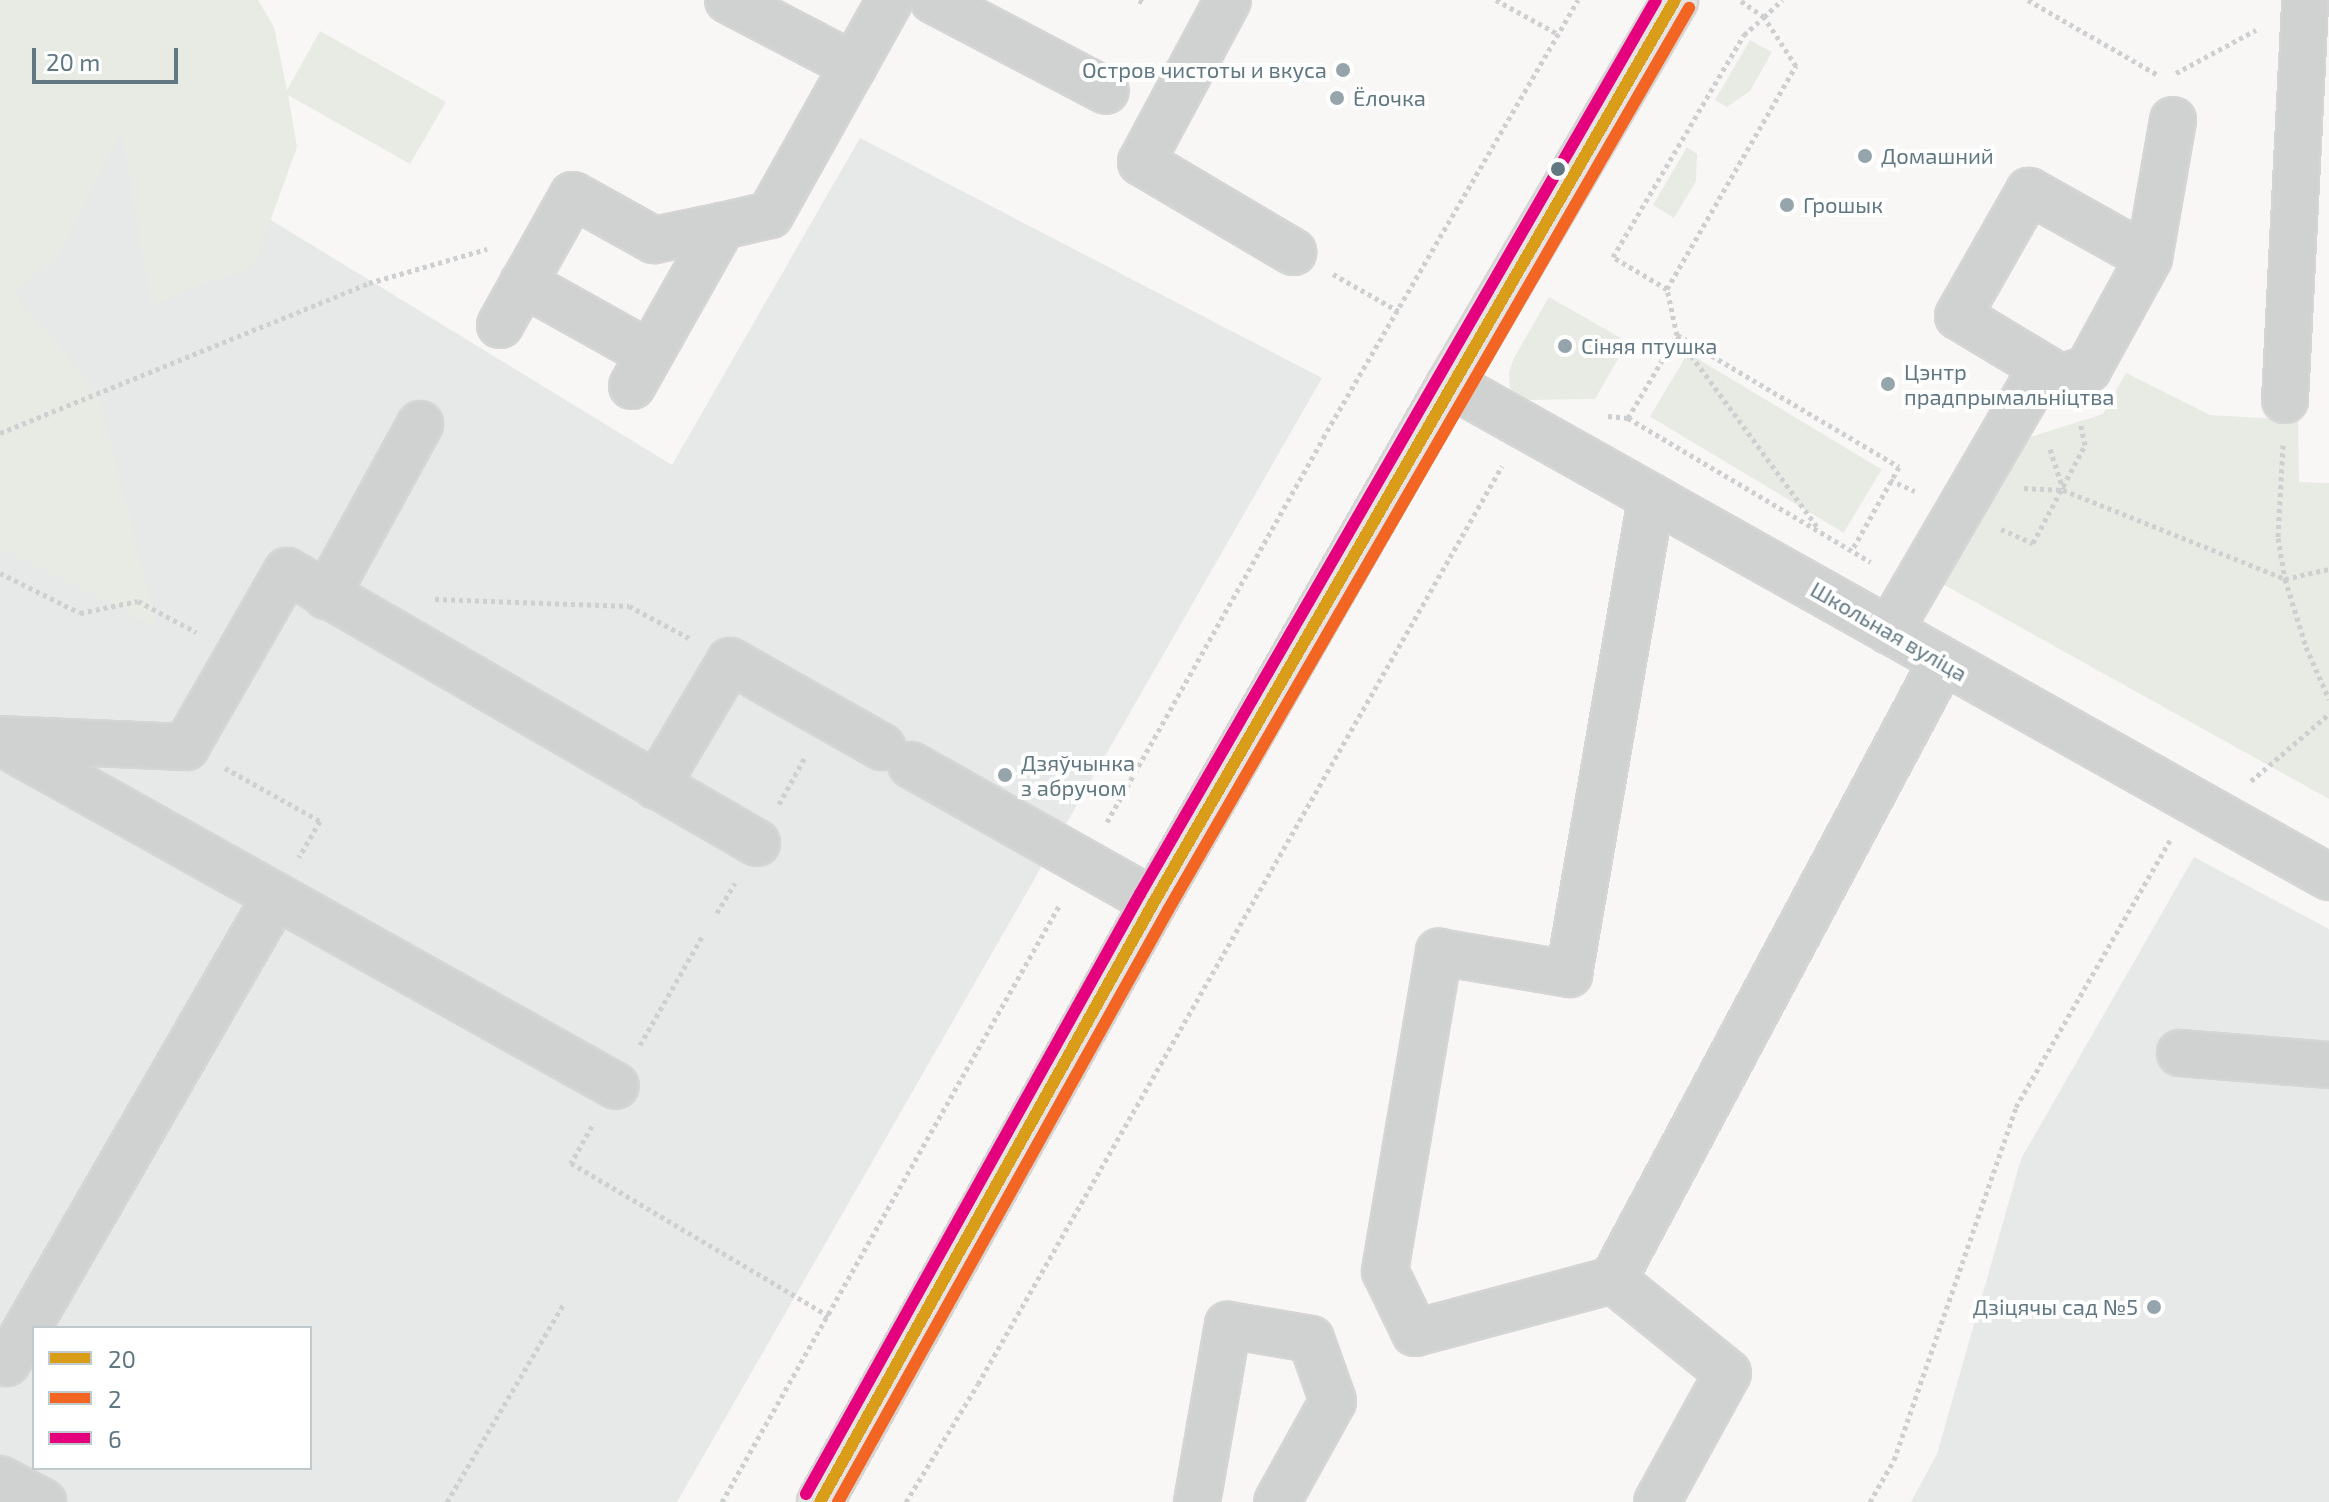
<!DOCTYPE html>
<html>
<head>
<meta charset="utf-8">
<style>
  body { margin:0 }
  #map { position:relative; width:2329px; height:1502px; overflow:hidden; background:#f8f7f6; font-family:"Exo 2",sans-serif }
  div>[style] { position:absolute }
  .built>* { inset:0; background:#e7e9e9 }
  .green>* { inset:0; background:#e8ebe4; transform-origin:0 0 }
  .path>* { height:5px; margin-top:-2.5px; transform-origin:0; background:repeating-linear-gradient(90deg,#cecfd0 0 4px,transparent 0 8px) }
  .roads { filter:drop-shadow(2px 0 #d5d5d5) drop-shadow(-2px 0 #d5d5d5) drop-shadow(0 2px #d5d5d5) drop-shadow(0 -2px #d5d5d5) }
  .minor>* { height:44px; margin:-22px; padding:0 22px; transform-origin:22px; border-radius:22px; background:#d0d1d1 }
  .major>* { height:44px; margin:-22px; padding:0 22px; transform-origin:22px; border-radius:22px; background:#e3e3e3 }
  .bus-1>* { height:12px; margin:-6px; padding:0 6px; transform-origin:6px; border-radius:6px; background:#d99d1a }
  .bus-2>* { height:12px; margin:-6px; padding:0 6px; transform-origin:6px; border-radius:6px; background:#f26522 }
  .bus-3>* { height:12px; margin:-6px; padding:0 6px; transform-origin:6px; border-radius:6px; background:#e5007d }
  .dots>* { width:22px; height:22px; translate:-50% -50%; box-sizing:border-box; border:4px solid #fff; border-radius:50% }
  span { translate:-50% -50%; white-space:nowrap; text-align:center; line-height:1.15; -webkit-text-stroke:8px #fff; paint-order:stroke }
  .poi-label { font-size:22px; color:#617883 }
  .right { translate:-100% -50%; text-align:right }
  .left { translate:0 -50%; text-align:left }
  .street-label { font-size:22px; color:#617883 }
  .legend { position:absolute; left:32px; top:1326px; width:280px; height:144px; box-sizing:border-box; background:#fff; border:2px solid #c0c9cd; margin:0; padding:10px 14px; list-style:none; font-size:24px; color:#617883 }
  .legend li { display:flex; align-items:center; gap:16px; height:40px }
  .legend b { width:40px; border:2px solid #c0c9cd }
  .scale { position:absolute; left:32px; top:48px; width:146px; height:36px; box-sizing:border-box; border:4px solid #617883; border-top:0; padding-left:10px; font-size:24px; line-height:28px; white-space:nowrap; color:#617883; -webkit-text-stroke:6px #fff; paint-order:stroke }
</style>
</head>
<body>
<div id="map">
  <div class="built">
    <i style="clip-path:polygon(evenodd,0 0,122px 129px,672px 465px,860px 138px,1322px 378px,677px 1502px,0 1502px,0 0,34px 1328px,310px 1328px,310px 1468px,34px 1468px,34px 1328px)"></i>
    <i style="clip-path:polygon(2194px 857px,2329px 929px,2329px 1502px,1911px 1502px,1937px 1454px,2021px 1159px)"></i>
  </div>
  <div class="green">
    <i style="clip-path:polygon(0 0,258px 0,274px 27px,287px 90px,320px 31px,446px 102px,410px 164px,288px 95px,297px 147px,254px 266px,151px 304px,122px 130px,58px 256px,13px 293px,98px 393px,157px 627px,0 548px)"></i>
    <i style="clip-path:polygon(1750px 40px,1772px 52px,1750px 91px,1727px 107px,1715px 100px)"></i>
    <i style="clip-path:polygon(1687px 147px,1697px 154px,1696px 181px,1674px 218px,1653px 205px)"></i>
    <i style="clip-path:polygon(1549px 297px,1628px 342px,1595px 399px,1517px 400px,1510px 387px,1509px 372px,1514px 358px)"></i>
    <i style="left:1688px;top:353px;width:226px;height:74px;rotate:31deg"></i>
    <i style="clip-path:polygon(2126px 373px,2210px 415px,2298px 420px,2299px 482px,2329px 483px,2329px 799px,1939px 582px,2018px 441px,2103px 414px)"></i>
  </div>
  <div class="path">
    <i style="left:1139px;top:0;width:6px;rotate:31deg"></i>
    <i style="left:1496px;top:0;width:71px;rotate:28.7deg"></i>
    <i style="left:2028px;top:0;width:150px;rotate:30deg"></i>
    <i style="left:2176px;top:73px;width:91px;rotate:-28.3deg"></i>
    <i style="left:1333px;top:274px;width:75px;rotate:29.6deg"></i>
    <i style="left:1667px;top:289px;width:63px;rotate:-149.3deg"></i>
    <i style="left:1613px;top:257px;width:258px;rotate:-59.5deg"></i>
    <i style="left:1744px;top:35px;width:27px;rotate:-42deg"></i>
    <i style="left:1764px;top:17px;width:29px;rotate:-145deg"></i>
    <i style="left:1677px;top:335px;width:258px;rotate:30.7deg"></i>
    <i style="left:1899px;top:467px;width:95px;rotate:119.5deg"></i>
    <i style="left:1677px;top:336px;width:238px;rotate:53.7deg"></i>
    <i style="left:1608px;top:416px;width:20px;rotate:6deg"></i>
    <i style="left:1628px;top:418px;width:96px;rotate:-59.4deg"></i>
    <i style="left:1677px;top:335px;width:47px;rotate:-102.3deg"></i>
    <i style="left:1667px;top:289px;width:258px;rotate:-60deg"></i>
    <i style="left:1796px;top:66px;width:59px;rotate:-123.1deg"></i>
    <i style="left:1764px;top:17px;width:25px;rotate:-43deg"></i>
    <i style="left:1628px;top:418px;width:282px;rotate:30.7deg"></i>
    <i style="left:0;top:433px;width:398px;rotate:-22.1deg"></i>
    <i style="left:369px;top:283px;width:123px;rotate:-16.1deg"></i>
    <i style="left:2283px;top:445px;width:93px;rotate:93.1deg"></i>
    <i style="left:2278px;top:538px;width:42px;rotate:80.3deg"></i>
    <i style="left:2285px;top:579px;width:71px;rotate:72.8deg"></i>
    <i style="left:2306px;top:647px;width:57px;rotate:66.1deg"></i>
    <i style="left:2050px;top:449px;width:42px;rotate:72deg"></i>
    <i style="left:1890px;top:480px;width:27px;rotate:24deg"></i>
    <i style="left:2024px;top:488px;width:39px;rotate:3deg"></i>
    <i style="left:2063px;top:490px;width:239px;rotate:21.8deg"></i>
    <i style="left:2285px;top:579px;width:45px;rotate:-12.8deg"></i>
    <i style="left:2001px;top:529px;width:35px;rotate:24deg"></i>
    <i style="left:2033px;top:543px;width:111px;rotate:-62deg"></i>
    <i style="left:2085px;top:445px;width:24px;rotate:-102deg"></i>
    <i style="left:0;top:573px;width:89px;rotate:26.6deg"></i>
    <i style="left:80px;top:613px;width:59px;rotate:-11.7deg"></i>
    <i style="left:138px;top:601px;width:66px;rotate:28.1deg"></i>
    <i style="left:435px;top:599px;width:194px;rotate:2.1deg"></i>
    <i style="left:629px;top:606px;width:68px;rotate:28.1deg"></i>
    <i style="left:225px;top:768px;width:109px;rotate:29.2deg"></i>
    <i style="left:320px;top:821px;width:42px;rotate:120.3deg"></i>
    <i style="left:2251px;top:781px;width:103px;rotate:-40.7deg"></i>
    <i style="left:779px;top:804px;width:54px;rotate:-61deg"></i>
    <i style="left:1107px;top:822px;width:441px;rotate:-60.6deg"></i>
    <i style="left:1323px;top:438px;width:507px;rotate:-59.79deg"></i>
    <i style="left:717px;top:913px;width:35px;rotate:-59deg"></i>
    <i style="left:640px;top:1045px;width:127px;rotate:-60.2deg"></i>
    <i style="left:592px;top:1126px;width:43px;rotate:119.6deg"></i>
    <i style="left:571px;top:1163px;width:300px;rotate:30.7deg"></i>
    <i style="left:447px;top:1502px;width:232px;rotate:-59.5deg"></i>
    <i style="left:722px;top:1502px;width:687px;rotate:-60.52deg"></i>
    <i style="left:906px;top:1502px;width:138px;rotate:-58.6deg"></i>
    <i style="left:978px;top:1384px;width:1057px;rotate:-60.28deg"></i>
    <i style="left:1870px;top:1502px;width:48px;rotate:-60.3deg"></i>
    <i style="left:1894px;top:1460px;width:373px;rotate:-70.9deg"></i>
    <i style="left:2016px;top:1107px;width:308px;rotate:-60deg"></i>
  </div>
  <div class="roads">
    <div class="minor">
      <i style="left:728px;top:0;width:142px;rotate:27.6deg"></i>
      <i style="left:933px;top:0;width:195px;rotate:27.7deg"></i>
      <i style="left:1228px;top:0;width:184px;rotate:118.2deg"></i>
      <i style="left:1141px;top:162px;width:177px;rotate:30.6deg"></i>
      <i style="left:523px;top:283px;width:145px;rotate:29.2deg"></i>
      <i style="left:500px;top:325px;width:149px;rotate:-60.7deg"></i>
      <i style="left:573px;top:195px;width:93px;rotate:29.1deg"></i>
      <i style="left:654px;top:240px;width:69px;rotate:-11.6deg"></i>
      <i style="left:2061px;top:378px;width:120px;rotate:-149deg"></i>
      <i style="left:1958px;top:316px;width:144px;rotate:-60.4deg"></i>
      <i style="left:2029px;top:191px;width:137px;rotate:29.2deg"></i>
      <i style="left:1450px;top:384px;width:1008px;rotate:29.29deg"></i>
      <i style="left:632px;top:386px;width:184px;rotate:-60.6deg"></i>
      <i style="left:722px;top:226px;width:49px;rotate:-12.9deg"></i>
      <i style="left:770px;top:215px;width:246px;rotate:-60.8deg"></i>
      <i style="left:2285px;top:400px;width:400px;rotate:-87.1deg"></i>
      <i style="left:326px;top:596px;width:196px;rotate:-61.3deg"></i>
      <i style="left:1889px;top:631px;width:282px;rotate:-59.8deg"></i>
      <i style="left:2031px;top:387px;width:60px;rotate:-17.5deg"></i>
      <i style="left:2088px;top:369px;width:127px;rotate:-61.2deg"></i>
      <i style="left:2149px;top:258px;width:140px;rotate:-80.1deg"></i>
      <i style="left:0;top:739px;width:186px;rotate:2.5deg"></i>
      <i style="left:186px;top:747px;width:203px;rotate:-60.2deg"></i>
      <i style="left:287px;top:571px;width:543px;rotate:30.06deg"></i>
      <i style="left:2px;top:743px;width:703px;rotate:29.19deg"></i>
      <i style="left:911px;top:765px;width:279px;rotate:29.4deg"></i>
      <i style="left:656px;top:786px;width:145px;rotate:-59.4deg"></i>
      <i style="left:730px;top:661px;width:175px;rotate:29.5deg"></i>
      <i style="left:2180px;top:1053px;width:149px;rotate:4.6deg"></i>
      <i style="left:1613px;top:1280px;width:205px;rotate:165deg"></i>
      <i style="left:1415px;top:1333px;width:69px;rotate:-115.8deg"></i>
      <i style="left:1385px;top:1271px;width:324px;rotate:-80.4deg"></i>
      <i style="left:1439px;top:952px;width:132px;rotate:9.6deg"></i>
      <i style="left:1569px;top:974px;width:484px;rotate:-80.2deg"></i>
      <i style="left:7px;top:1363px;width:537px;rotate:-60.04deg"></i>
      <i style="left:0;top:1479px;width:49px;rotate:28.1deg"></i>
      <i style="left:1197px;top:1502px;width:180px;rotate:-80.1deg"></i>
      <i style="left:1228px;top:1325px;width:84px;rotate:9.6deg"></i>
      <i style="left:1311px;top:1339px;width:66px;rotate:70.5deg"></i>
      <i style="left:1333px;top:1401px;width:115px;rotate:119deg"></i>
      <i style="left:1657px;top:1502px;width:147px;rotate:-61.2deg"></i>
      <i style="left:1728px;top:1373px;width:148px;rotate:-141deg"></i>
      <i style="left:1613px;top:1280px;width:700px;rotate:-61.97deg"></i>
    </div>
    <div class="major">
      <i style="left:820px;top:1502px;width:687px;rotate:-60.9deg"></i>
      <i style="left:1154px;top:902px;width:597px;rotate:-60.26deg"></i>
      <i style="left:1450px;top:384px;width:445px;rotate:-59.6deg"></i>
    </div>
  </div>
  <div class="bus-1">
    <i style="left:820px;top:1502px;width:687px;rotate:-60.9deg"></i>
    <i style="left:1154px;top:902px;width:1042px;rotate:-59.99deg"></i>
  </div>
  <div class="bus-2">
    <i style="left:838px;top:1502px;width:678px;rotate:-60.86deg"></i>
    <i style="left:1168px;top:910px;width:1042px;rotate:-59.99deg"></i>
  </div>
  <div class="bus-3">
    <i style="left:806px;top:1494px;width:687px;rotate:-60.9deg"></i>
    <i style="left:1140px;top:894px;width:1032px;rotate:-60.01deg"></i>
  </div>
  <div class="dots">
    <i style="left:1343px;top:70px;background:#96a4ab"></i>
    <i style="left:1337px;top:98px;background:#96a4ab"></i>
    <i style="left:1865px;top:156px;background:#96a4ab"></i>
    <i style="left:1558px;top:169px;background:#617883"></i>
    <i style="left:1787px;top:205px;background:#96a4ab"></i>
    <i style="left:1565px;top:346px;background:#96a4ab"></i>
    <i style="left:1888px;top:384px;background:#96a4ab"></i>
    <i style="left:1005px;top:775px;background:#96a4ab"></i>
    <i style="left:2154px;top:1307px;background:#96a4ab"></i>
  </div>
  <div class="poi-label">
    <span class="right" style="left:1327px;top:70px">Остров чистоты и вкуса</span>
    <span class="left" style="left:1353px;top:98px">Ёлочка</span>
    <span class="left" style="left:1881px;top:156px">Домашний</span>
    <span class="left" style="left:1803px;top:205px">Грошык</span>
    <span class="left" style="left:1581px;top:346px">Сіняя птушка</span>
    <span class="left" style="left:1904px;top:384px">Цэнтр<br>прадпрымальніцтва</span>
    <span class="left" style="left:1021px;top:775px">Дзяўчынка<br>з абручом</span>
    <span class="right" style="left:2138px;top:1307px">Дзіцячы сад №5</span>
  </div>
  <div class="street-label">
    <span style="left:1889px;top:631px;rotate:30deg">Школьная вуліца</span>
  </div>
  <ul class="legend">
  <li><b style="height:10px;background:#d99d1a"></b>20</li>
  <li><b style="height:10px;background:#f26522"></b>2</li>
  <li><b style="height:10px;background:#e5007d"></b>6</li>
  </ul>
  <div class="scale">20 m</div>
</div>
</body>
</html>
